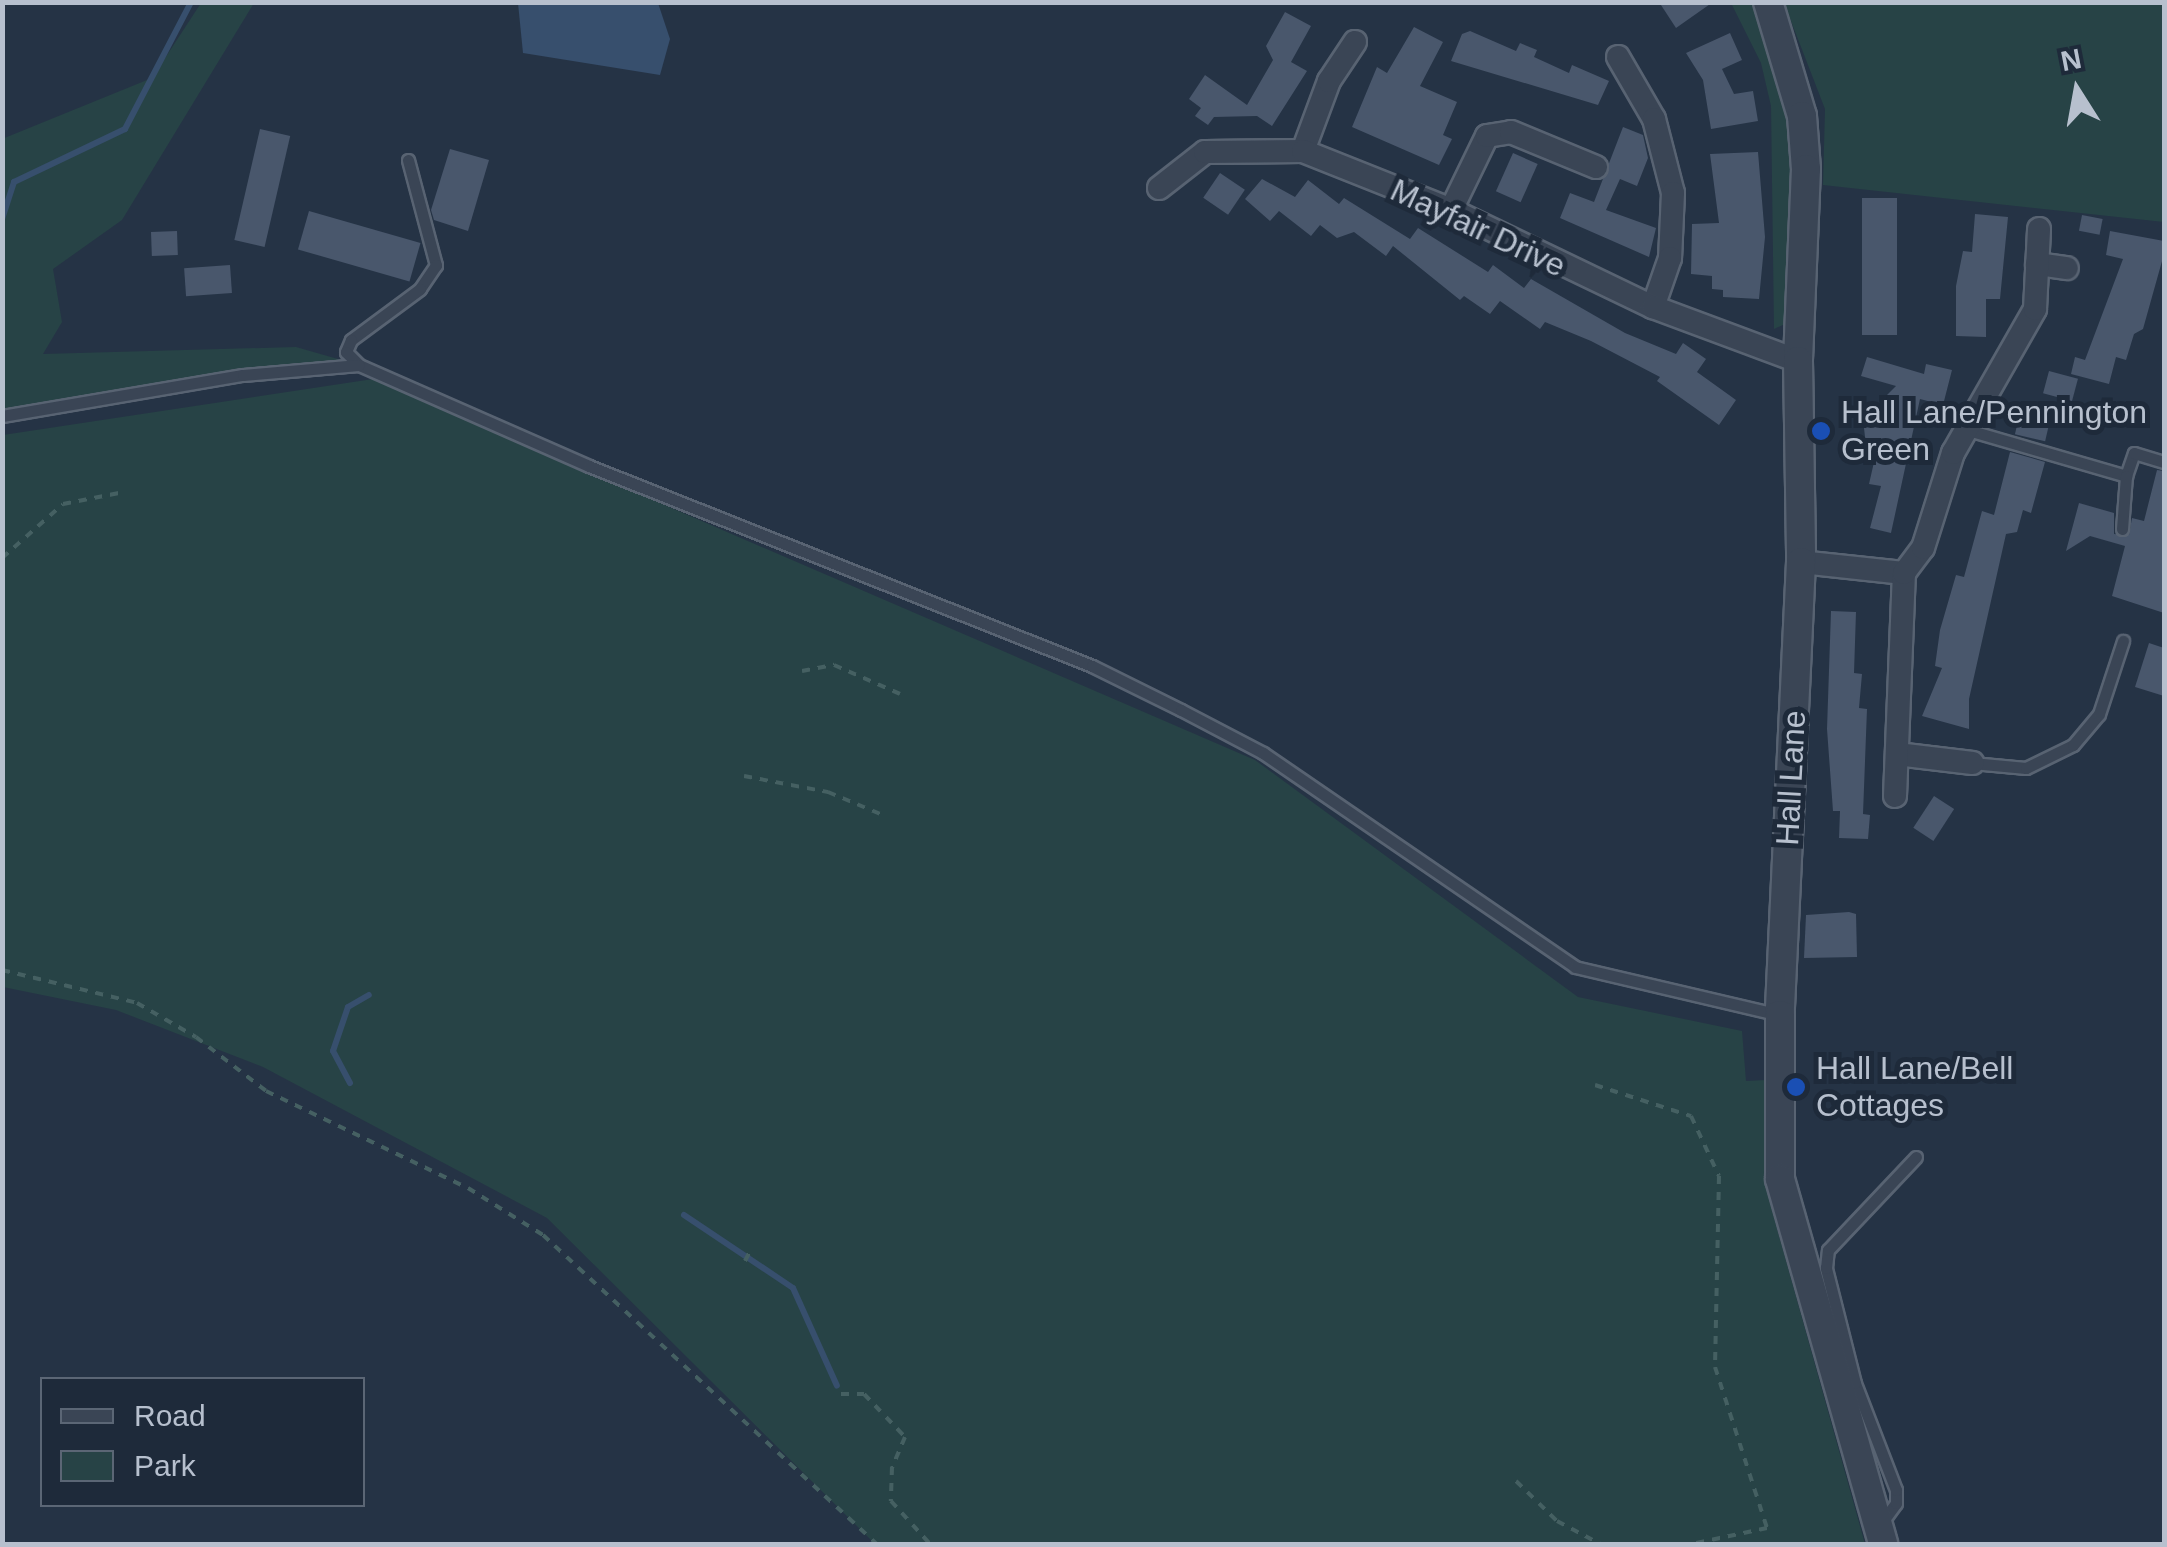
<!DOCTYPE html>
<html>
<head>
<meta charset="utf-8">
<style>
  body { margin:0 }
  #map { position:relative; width:2167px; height:1547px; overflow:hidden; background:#253345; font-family:Arial,sans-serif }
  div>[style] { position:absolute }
  .green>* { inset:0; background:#274346 }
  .water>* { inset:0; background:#374f6d }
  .stream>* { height:6px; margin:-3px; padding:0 3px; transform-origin:3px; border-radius:3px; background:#374f6d }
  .building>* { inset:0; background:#49576c; transform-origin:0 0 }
  .path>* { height:4px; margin-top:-2px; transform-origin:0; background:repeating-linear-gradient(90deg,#456062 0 8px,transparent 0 16px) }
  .roads { filter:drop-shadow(2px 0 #586372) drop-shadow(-2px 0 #586372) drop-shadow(0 2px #586372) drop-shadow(0 -2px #586372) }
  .service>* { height:11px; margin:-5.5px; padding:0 5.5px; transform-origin:5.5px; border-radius:5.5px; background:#3a4555 }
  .minor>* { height:22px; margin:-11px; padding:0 11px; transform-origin:11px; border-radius:11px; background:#3a4555 }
  .tertiary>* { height:28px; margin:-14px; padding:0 14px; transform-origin:14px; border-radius:14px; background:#3a4555 }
  .dots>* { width:28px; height:28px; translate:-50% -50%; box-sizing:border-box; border:5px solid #1e2a3a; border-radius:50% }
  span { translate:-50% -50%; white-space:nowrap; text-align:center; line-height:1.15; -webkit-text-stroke:10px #1e2a3a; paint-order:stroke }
  .street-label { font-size:32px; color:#b7c0ce }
  .poi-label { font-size:32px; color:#b7c0ce }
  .left { translate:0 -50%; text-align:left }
  .frame { position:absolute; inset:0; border:5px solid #b7c0ce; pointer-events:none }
  .legend { position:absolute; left:40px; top:1377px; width:325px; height:130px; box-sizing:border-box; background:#1e2a3a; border:2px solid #5b6675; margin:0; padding:12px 18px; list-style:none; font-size:30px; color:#b7c0ce }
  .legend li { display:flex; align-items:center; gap:20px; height:50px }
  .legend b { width:50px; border:2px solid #5b6675 }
  .north { position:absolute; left:2027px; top:40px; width:100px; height:100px; -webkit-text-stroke:8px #1e2a3a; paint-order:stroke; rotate:349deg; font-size:28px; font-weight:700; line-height:40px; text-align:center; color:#b7c0ce }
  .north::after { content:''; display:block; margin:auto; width:35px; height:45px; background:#b7c0ce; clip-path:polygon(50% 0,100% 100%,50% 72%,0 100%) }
</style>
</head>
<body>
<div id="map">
  <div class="green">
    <i style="clip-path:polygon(201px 3px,254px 3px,122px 220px,53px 269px,62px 322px,43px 354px,296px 347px,359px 365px,3px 418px,2px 139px,152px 78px)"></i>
    <i style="clip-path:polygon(1731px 3px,1754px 3px,1765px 24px,1781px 63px,1794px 149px,1787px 323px,1774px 329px,1771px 106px,1761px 63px)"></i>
    <i style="clip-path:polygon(1784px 3px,2164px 3px,2164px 222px,1823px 185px,1825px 109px)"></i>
    <i style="clip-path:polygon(373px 379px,1255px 760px,1578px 997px,1742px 1031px,1746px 1081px,1766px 1080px,1764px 1166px,1773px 1214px,1865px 1544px,875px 1544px,547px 1218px,263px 1067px,116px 1010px,3px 987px,3px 435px)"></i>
  </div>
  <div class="water">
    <i style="clip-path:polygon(518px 3px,658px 3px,670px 39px,660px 75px,523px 53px)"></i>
  </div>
  <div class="stream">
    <i style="left:2px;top:219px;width:39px;rotate:-72deg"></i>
    <i style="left:14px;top:182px;width:123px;rotate:-25.5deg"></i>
    <i style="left:125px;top:129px;width:143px;rotate:-62.5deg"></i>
    <i style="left:350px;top:1083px;width:36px;rotate:-118deg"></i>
    <i style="left:333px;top:1051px;width:46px;rotate:-71.2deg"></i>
    <i style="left:348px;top:1007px;width:24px;rotate:-30deg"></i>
    <i style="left:684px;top:1215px;width:131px;rotate:33.8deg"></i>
    <i style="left:793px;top:1288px;width:107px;rotate:65.8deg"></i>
  </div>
  <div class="building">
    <i style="clip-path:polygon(1659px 2px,1713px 2px,1676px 28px)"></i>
    <i style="clip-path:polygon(1285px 12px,1311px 26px,1291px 62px,1307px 71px,1272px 126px,1257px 116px,1214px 117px,1208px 125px,1195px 116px,1201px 108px,1189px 99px,1205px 75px,1247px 105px,1273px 60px,1266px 46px)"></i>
    <i style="clip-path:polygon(1414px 27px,1443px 42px,1420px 86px,1457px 102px,1443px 135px,1452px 139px,1439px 165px,1352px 127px,1377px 67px,1387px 73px)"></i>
    <i style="clip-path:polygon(1470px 31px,1516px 51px,1520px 43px,1537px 50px,1534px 57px,1569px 73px,1572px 65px,1609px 81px,1598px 105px,1451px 61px,1462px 34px)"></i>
    <i style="clip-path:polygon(1730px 33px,1742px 60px,1722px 69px,1734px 94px,1753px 91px,1758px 121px,1711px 129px,1703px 80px,1686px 53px)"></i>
    <i style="clip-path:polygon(1623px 127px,1643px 135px,1648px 158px,1637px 186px,1620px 179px,1606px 210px,1656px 228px,1649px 257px,1560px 218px,1570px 193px,1594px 202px)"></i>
    <i style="left:260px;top:129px;width:31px;height:114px;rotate:13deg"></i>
    <i style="clip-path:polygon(450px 149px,489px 160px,468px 231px,434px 220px,431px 210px)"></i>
    <i style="clip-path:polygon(1758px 152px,1765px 237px,1759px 299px,1723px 297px,1723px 290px,1712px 289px,1712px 276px,1691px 274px,1692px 224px,1719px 223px,1710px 154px)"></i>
    <i style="left:1513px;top:153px;width:27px;height:42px;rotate:24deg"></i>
    <i style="left:1220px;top:173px;width:30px;height:30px;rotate:34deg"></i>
    <i style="clip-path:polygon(1262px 179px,1295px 197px,1308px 180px,1339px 204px,1344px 198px,1410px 239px,1418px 228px,1488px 272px,1493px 265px,1524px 288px,1531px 279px,1625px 333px,1676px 354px,1683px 343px,1706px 359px,1697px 372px,1736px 400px,1719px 425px,1657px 381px,1660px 377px,1591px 341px,1545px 322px,1540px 329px,1500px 301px,1490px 314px,1464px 296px,1460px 300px,1393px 246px,1386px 256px,1354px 232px,1337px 238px,1320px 225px,1311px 236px,1279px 211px,1270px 221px,1245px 199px)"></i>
    <i style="left:1862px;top:198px;width:35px;height:137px"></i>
    <i style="left:309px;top:211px;width:116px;height:40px;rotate:16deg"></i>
    <i style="clip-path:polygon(1975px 214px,2008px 217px,2000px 299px,1986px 299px,1986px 337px,1956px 336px,1956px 286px,1963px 251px,1972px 252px)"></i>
    <i style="left:2082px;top:215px;width:21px;height:16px;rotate:11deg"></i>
    <i style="left:177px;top:231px;width:24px;height:26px;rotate:88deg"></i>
    <i style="clip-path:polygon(2110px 231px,2164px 241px,2164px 254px,2143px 329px,2134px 334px,2126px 360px,2116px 357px,2109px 384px,2071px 374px,2075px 357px,2085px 360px,2123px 259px,2106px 255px)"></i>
    <i style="left:230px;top:265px;width:28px;height:46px;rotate:86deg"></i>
    <i style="clip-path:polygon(1867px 357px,1924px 374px,1926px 364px,1952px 370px,1943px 405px,1920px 399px,1891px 533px,1870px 528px,1881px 486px,1869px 484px,1877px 449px,1866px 446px,1863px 419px,1896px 386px,1861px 376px)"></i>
    <i style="left:2049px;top:371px;width:30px;height:23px;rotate:15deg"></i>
    <i style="left:2021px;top:408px;width:31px;height:27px;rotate:13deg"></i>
    <i style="clip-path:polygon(2010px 452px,2045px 462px,2031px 513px,2023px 510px,2017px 532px,2006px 534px,1969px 699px,1969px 729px,1922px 716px,1942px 668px,1935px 666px,1940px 630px,1956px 575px,1964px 577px,1982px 511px,1994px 515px)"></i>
    <i style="clip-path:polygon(2157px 470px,2164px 471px,2164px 613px,2112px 596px,2125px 546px,2090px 536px,2066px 551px,2079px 503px,2114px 513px,2114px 534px,2129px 535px,2132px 518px,2144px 521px)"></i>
    <i style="clip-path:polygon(1831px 611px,1856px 612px,1854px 673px,1862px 674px,1859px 708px,1867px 709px,1863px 814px,1870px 815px,1868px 839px,1839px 838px,1840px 811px,1833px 811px,1827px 729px)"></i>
    <i style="clip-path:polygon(2149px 643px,2164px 648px,2164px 696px,2135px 687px)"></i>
    <i style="left:1934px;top:796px;width:24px;height:38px;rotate:33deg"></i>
    <i style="clip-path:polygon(1849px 912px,1856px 914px,1857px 957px,1804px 958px,1806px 915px)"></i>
  </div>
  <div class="path">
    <i style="left:2px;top:558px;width:81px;rotate:-41.5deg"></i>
    <i style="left:63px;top:504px;width:57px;rotate:-11.1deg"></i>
    <i style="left:802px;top:671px;width:33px;rotate:-11deg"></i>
    <i style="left:834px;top:665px;width:72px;rotate:23.7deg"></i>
    <i style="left:744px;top:776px;width:86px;rotate:10.8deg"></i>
    <i style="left:828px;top:792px;width:62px;rotate:22.8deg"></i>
    <i style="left:2px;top:970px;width:139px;rotate:13.7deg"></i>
    <i style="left:137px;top:1003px;width:68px;rotate:30deg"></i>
    <i style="left:196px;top:1037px;width:88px;rotate:37.6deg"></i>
    <i style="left:266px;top:1091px;width:224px;rotate:25.7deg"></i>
    <i style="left:468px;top:1188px;width:89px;rotate:32.1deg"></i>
    <i style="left:543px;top:1235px;width:455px;rotate:42.8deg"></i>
    <i style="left:1595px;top:1085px;width:101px;rotate:17.9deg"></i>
    <i style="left:1691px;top:1116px;width:66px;rotate:65deg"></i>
    <i style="left:1719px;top:1176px;width:191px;rotate:91.2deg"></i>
    <i style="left:1715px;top:1367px;width:169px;rotate:72.1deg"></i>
    <i style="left:1767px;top:1528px;width:77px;rotate:168deg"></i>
    <i style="left:745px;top:1261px;width:13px;rotate:-63deg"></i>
    <i style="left:841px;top:1394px;width:23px"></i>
    <i style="left:864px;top:1394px;width:59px;rotate:46.4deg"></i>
    <i style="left:905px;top:1437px;width:33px;rotate:113deg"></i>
    <i style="left:892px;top:1467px;width:34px;rotate:92deg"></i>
    <i style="left:891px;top:1501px;width:58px;rotate:47.8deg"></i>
    <i style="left:1516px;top:1481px;width:57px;rotate:44.3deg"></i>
    <i style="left:1557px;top:1521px;width:49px;rotate:28.1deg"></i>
  </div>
  <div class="roads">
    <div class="service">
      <i style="left:408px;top:160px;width:109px;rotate:75.1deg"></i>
      <i style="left:436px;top:265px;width:29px;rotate:124deg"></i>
      <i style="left:420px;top:289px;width:86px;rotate:143.5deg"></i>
      <i style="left:351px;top:340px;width:13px;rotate:113deg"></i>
      <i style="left:346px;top:352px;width:18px;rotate:45deg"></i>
      <i style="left:359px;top:365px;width:251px;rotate:23.7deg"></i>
      <i style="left:589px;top:466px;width:541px;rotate:21.68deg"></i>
      <i style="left:1092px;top:666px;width:99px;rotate:26.3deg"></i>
      <i style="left:1181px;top:710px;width:93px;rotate:27.7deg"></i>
      <i style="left:1263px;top:753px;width:378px;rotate:34.4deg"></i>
      <i style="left:1575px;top:967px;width:211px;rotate:13.2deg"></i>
      <i style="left:2px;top:416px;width:244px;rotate:-9.7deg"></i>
      <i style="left:243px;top:375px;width:116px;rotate:-4.9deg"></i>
      <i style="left:1968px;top:430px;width:165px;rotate:16.2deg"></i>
      <i style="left:2126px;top:476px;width:24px;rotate:-71deg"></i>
      <i style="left:2134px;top:453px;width:31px;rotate:17deg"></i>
      <i style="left:2122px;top:529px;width:53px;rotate:-85.7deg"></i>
      <i style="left:1972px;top:763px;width:54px;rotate:5.3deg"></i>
      <i style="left:2026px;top:768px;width:52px;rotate:-26.1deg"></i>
      <i style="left:2073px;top:745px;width:40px;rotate:-50deg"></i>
      <i style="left:2099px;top:714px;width:77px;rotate:-71.8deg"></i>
      <i style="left:1880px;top:1525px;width:27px;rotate:-54deg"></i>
      <i style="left:1896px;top:1503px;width:13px;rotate:-90deg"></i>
      <i style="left:1896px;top:1490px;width:115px;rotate:-111deg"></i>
      <i style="left:1855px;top:1383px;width:119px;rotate:-104.2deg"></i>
      <i style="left:1826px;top:1268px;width:18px;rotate:-84deg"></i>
      <i style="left:1828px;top:1250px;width:128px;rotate:-46.6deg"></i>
    </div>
    <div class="minor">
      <i style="left:1618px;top:57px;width:72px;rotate:59.9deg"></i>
      <i style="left:1654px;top:119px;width:76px;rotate:75.6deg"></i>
      <i style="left:1673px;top:193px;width:65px;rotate:92.6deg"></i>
      <i style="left:1670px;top:258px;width:52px;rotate:109.1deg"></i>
      <i style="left:1303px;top:151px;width:75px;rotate:-69.6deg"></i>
      <i style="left:1329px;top:81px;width:47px;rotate:-56.3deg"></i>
      <i style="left:1159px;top:188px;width:58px;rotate:-38deg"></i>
      <i style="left:1205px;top:152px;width:98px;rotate:-0.6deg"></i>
      <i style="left:1303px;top:151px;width:159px;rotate:21.7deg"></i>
      <i style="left:1451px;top:210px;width:224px;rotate:25.7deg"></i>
      <i style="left:1653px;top:307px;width:155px;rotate:20.4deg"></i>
      <i style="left:1451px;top:210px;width:82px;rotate:-64.1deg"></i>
      <i style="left:1487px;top:136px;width:24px;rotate:-9deg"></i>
      <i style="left:1511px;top:132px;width:92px;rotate:22.4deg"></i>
      <i style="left:2037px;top:264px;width:30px;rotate:8deg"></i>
      <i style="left:1801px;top:562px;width:104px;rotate:6.1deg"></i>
      <i style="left:1897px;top:754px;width:76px;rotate:6.8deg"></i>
      <i style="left:1895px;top:796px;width:223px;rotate:-87.7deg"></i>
      <i style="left:1904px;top:573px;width:31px;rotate:-53deg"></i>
      <i style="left:1923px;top:548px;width:100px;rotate:-72.5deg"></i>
      <i style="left:1953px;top:453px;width:166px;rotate:-60.3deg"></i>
      <i style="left:2035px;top:309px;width:80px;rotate:-87.1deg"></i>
    </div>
    <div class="tertiary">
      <i style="left:1768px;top:2px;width:119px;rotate:73.4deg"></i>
      <i style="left:1802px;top:116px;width:53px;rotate:85.7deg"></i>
      <i style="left:1806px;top:169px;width:192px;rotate:92.4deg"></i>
      <i style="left:1798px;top:361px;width:201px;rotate:89.1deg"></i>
      <i style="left:1801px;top:562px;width:453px;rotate:92.7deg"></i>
      <i style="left:1780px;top:1015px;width:164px;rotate:90deg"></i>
      <i style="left:1780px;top:1179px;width:379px;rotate:74.2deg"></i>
    </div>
  </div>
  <div class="dots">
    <i style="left:1821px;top:431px;background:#1a4fb4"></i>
    <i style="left:1796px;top:1087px;background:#1a4fb4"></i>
  </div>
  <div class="street-label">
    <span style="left:1478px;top:228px;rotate:25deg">Mayfair Drive</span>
    <span style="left:1791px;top:778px;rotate:-87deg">Hall Lane</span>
  </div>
  <div class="poi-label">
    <span class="left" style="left:1841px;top:431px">Hall Lane/Pennington<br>Green</span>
    <span class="left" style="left:1816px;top:1087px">Hall Lane/Bell<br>Cottages</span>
  </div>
  <div class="frame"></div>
  <ul class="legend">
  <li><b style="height:12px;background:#3a4555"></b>Road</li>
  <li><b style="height:28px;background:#274346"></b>Park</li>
  </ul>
  <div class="north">N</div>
</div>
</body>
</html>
